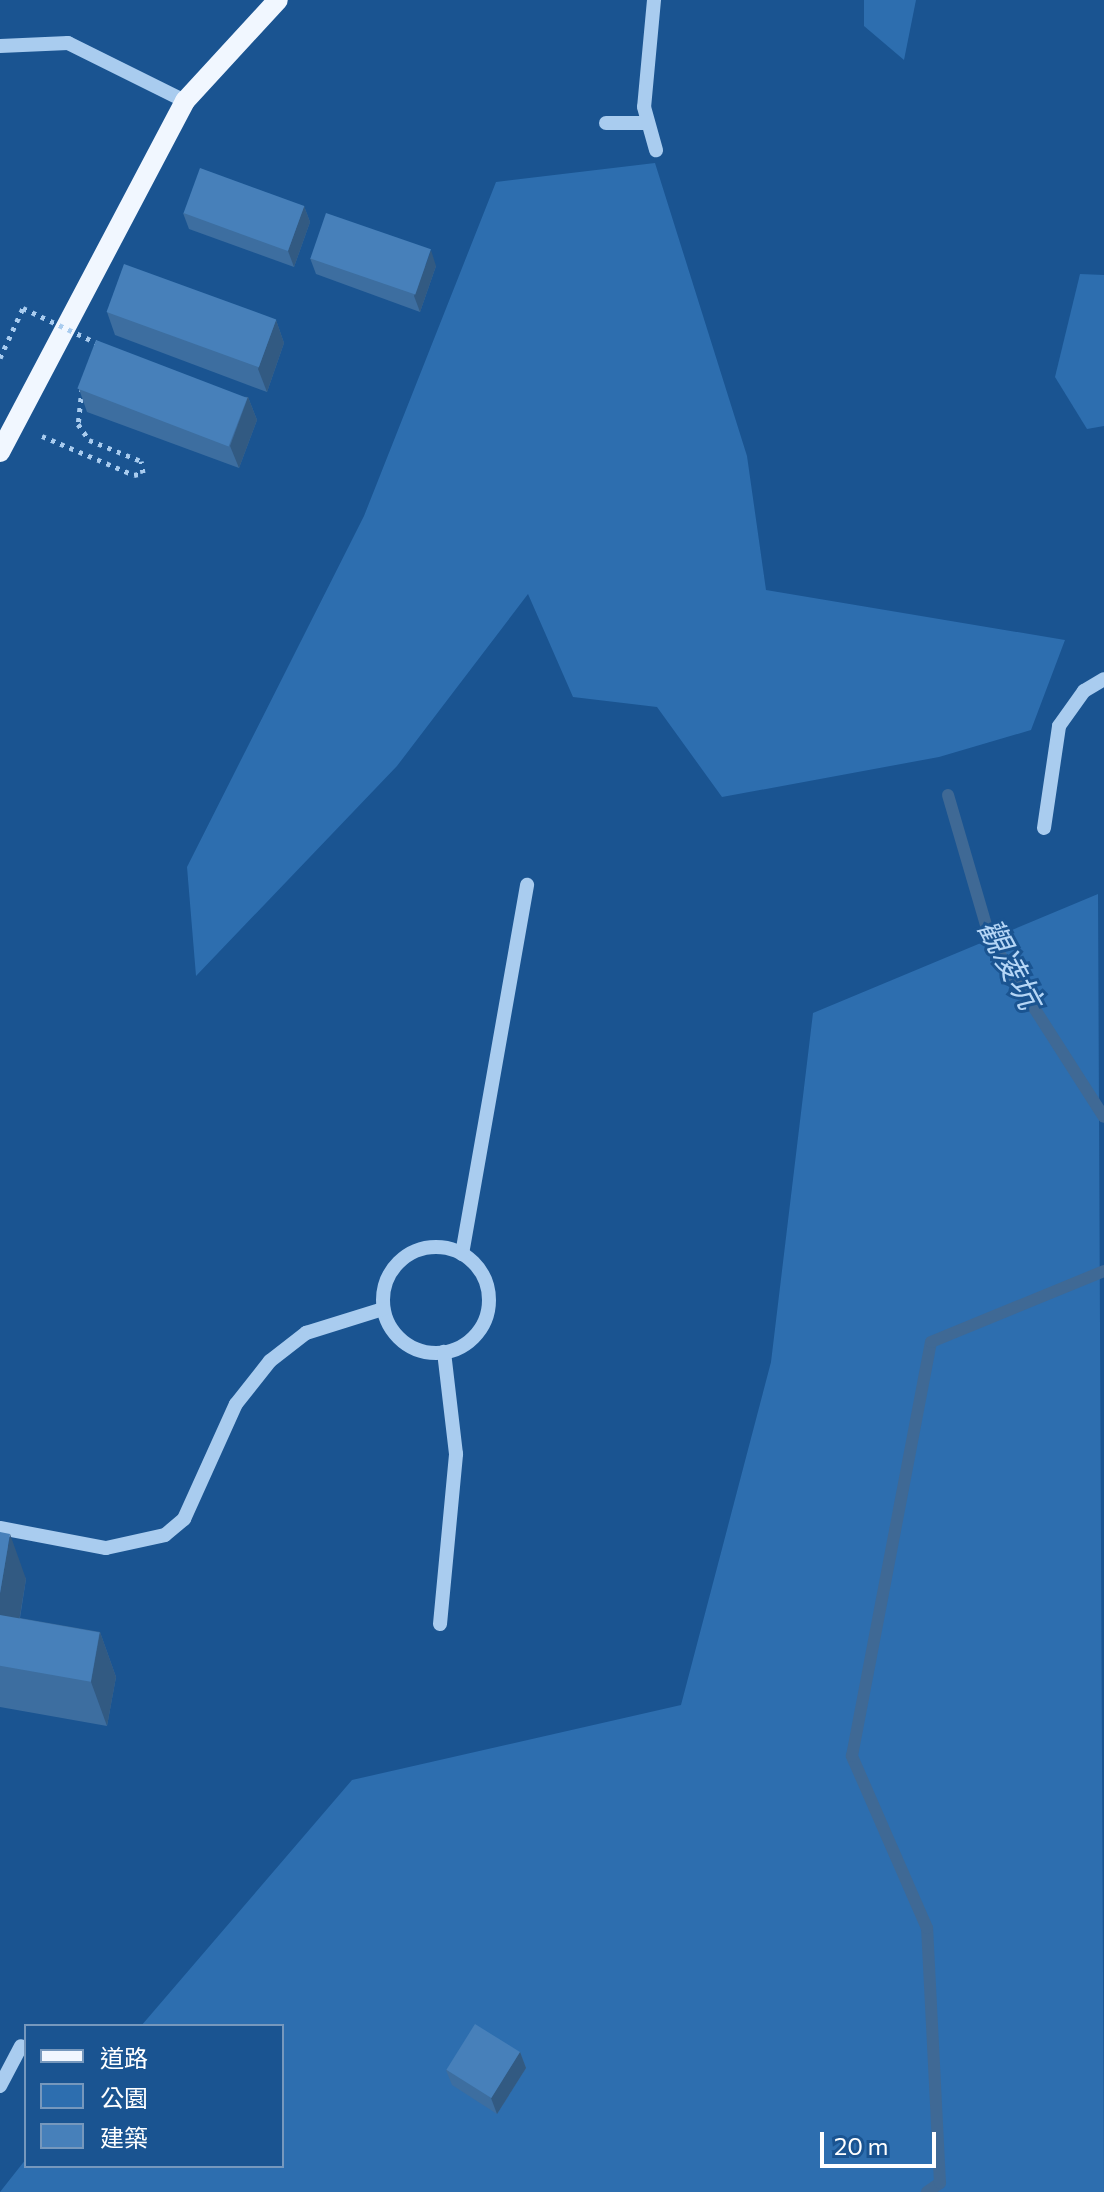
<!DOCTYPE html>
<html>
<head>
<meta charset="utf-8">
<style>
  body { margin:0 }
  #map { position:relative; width:1104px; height:2192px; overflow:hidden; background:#1a5491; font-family:Commissioner,"Noto Sans TC",sans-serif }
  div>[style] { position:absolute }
  .green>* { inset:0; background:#2d6eaf }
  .stream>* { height:12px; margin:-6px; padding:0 6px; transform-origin:6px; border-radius:6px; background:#3f6995 }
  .path>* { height:5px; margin-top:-2.5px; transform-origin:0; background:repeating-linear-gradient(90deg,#a9ccef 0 4px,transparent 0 10px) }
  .minor>* { height:14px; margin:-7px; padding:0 7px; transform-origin:7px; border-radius:7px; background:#a9ccef }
  .minor>.ring { margin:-7px; padding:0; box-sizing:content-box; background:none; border:14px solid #a9ccef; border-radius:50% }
  .major>* { height:20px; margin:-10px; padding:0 10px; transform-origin:10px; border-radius:10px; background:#f1f7ff }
  .path-bridge>* { height:5px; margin-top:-2.5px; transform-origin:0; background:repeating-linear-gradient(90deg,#a9ccef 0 4px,transparent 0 10px) }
  .wall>* { inset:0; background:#3d6ea0 }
  .shaded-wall>* { inset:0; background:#325a82 }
  .building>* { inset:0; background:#4780ba; transform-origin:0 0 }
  span { translate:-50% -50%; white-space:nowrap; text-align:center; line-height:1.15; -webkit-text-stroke:6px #1a5491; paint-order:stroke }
  .water-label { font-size:32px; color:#b5d6f6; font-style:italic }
  .legend { position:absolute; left:24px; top:2024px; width:260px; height:144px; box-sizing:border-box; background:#1a5491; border:2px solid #7698bd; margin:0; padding:10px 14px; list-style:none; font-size:24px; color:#fff }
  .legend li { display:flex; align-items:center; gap:16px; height:40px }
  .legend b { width:40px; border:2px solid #7698bd }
  .scale { position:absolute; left:820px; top:2132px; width:116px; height:36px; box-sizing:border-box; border:4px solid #fff; border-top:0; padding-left:10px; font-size:24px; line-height:28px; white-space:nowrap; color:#fff; -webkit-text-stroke:6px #1a5491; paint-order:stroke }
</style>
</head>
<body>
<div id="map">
  <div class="green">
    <i style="clip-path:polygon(864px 0,916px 0,904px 60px,864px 26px)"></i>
    <i style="clip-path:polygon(655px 163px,747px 456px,766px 590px,1065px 640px,1031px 730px,939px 757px,722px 797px,657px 707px,573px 697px,528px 594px,397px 766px,196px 976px,187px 867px,364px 516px,496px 182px)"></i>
    <i style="clip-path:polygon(1080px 274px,1104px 275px,1104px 426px,1087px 429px,1055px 377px)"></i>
    <i style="clip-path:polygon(1098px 894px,1104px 2192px,0 2192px,26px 2159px,26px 2166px,282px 2166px,282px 2026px,141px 2026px,352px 1780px,681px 1705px,771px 1362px,813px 1013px)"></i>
  </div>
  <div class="stream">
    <i style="left:948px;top:795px;width:150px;rotate:73.7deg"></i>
    <i style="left:990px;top:939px;width:211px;rotate:57.4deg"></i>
    <i style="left:927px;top:2192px;width:16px;rotate:-35deg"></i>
    <i style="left:940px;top:2183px;width:255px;rotate:-92.9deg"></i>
    <i style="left:927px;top:1928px;width:188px;rotate:-113.6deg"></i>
    <i style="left:852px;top:1756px;width:421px;rotate:-79.2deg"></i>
    <i style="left:931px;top:1342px;width:187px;rotate:-22.3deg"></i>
  </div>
  <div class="path">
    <i style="left:42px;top:436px;width:100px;rotate:23deg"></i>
    <i style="left:134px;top:475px;width:9px;rotate:-13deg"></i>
    <i style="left:143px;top:473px;width:12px;rotate:-99deg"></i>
  </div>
  <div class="minor">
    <i style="left:654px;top:0;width:107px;rotate:95.3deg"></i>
    <i style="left:644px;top:107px;width:45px;rotate:74.4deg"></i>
    <i style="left:0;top:46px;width:68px;rotate:-2.5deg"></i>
    <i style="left:68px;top:43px;width:131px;rotate:26.4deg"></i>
    <i style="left:606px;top:123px;width:42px"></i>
    <i style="left:1044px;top:828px;width:103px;rotate:-81.6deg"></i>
    <i style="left:1059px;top:726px;width:43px;rotate:-54.5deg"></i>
    <i style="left:1084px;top:691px;width:23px;rotate:-31deg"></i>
    <i class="ring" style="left:383px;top:1247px;width:92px;height:92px"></i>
    <i style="left:462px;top:1254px;width:375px;rotate:-80deg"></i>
    <i style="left:0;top:1528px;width:108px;rotate:10.7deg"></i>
    <i style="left:106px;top:1548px;width:60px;rotate:-12.4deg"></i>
    <i style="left:165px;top:1535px;width:25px;rotate:-40deg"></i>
    <i style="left:184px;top:1519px;width:126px;rotate:-65.7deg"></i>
    <i style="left:236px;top:1404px;width:55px;rotate:-51.7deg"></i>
    <i style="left:270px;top:1361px;width:46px;rotate:-37.9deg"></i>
    <i style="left:306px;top:1333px;width:81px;rotate:-17.3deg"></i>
    <i style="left:440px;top:1624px;width:171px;rotate:-84.6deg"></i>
    <i style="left:456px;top:1454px;width:103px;rotate:-96.7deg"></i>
    <i style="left:0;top:2086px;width:45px;rotate:-62.3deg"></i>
  </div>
  <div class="major">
    <i style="left:0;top:452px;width:397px;rotate:-62.2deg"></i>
    <i style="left:185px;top:101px;width:137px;rotate:-47.4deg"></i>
  </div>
  <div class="path-bridge">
    <i style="left:0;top:358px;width:55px;rotate:-65.3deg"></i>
    <i style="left:23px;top:308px;width:84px;rotate:25.3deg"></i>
    <i style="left:82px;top:388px;width:36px;rotate:96deg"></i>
    <i style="left:78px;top:424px;width:19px;rotate:55deg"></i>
    <i style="left:89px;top:440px;width:56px;rotate:22deg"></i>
  </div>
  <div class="wall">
    <i style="clip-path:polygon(304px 206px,310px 222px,294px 267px,189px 229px,183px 213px)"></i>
    <i style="clip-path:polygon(310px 258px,436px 266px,420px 312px,316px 274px)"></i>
    <i style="clip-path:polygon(107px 312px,276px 320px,284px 343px,267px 392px,115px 335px)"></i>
    <i style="clip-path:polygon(79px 389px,248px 397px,257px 420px,239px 468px,87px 412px)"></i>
    <i style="clip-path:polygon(0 1532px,26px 1579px,20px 1618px,100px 1632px,116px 1677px,107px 1726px,0 1707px)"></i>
    <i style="clip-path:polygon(520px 2052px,526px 2068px,497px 2114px,452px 2085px,446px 2070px)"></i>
  </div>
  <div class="shaded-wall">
    <i style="clip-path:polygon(304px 206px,310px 222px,294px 267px,288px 251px)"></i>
    <i style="clip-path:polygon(431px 250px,436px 266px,420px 312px,414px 296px)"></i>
    <i style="clip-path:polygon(276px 320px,284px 343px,267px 392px,258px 369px)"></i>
    <i style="clip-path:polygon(248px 397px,257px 420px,239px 468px,230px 446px)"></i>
    <i style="clip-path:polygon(10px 1534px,26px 1579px,13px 1658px,0 1624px,0 1593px)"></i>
    <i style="clip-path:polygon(100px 1632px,116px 1677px,107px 1726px,91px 1682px)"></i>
    <i style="clip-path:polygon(520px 2052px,526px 2068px,497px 2114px,491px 2098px)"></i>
  </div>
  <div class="building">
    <i style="left:200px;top:168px;width:111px;height:48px;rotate:20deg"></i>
    <i style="left:326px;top:213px;width:111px;height:48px;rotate:19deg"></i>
    <i style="left:124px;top:264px;width:162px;height:51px;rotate:20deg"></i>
    <i style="left:96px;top:340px;width:162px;height:52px;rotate:21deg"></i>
    <i style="clip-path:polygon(0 1532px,10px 1534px,0 1593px)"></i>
    <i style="left:0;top:1615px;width:101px;height:50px;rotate:10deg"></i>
    <i style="left:475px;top:2024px;width:53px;height:54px;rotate:32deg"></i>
  </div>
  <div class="water-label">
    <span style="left:1011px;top:963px;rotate:62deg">觀凌坑</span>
  </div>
  <ul class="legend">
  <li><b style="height:10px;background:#f1f7ff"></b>道路</li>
  <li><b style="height:22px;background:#2d6eaf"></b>公園</li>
  <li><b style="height:22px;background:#4780ba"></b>建築</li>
  </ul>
  <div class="scale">20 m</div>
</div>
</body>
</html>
